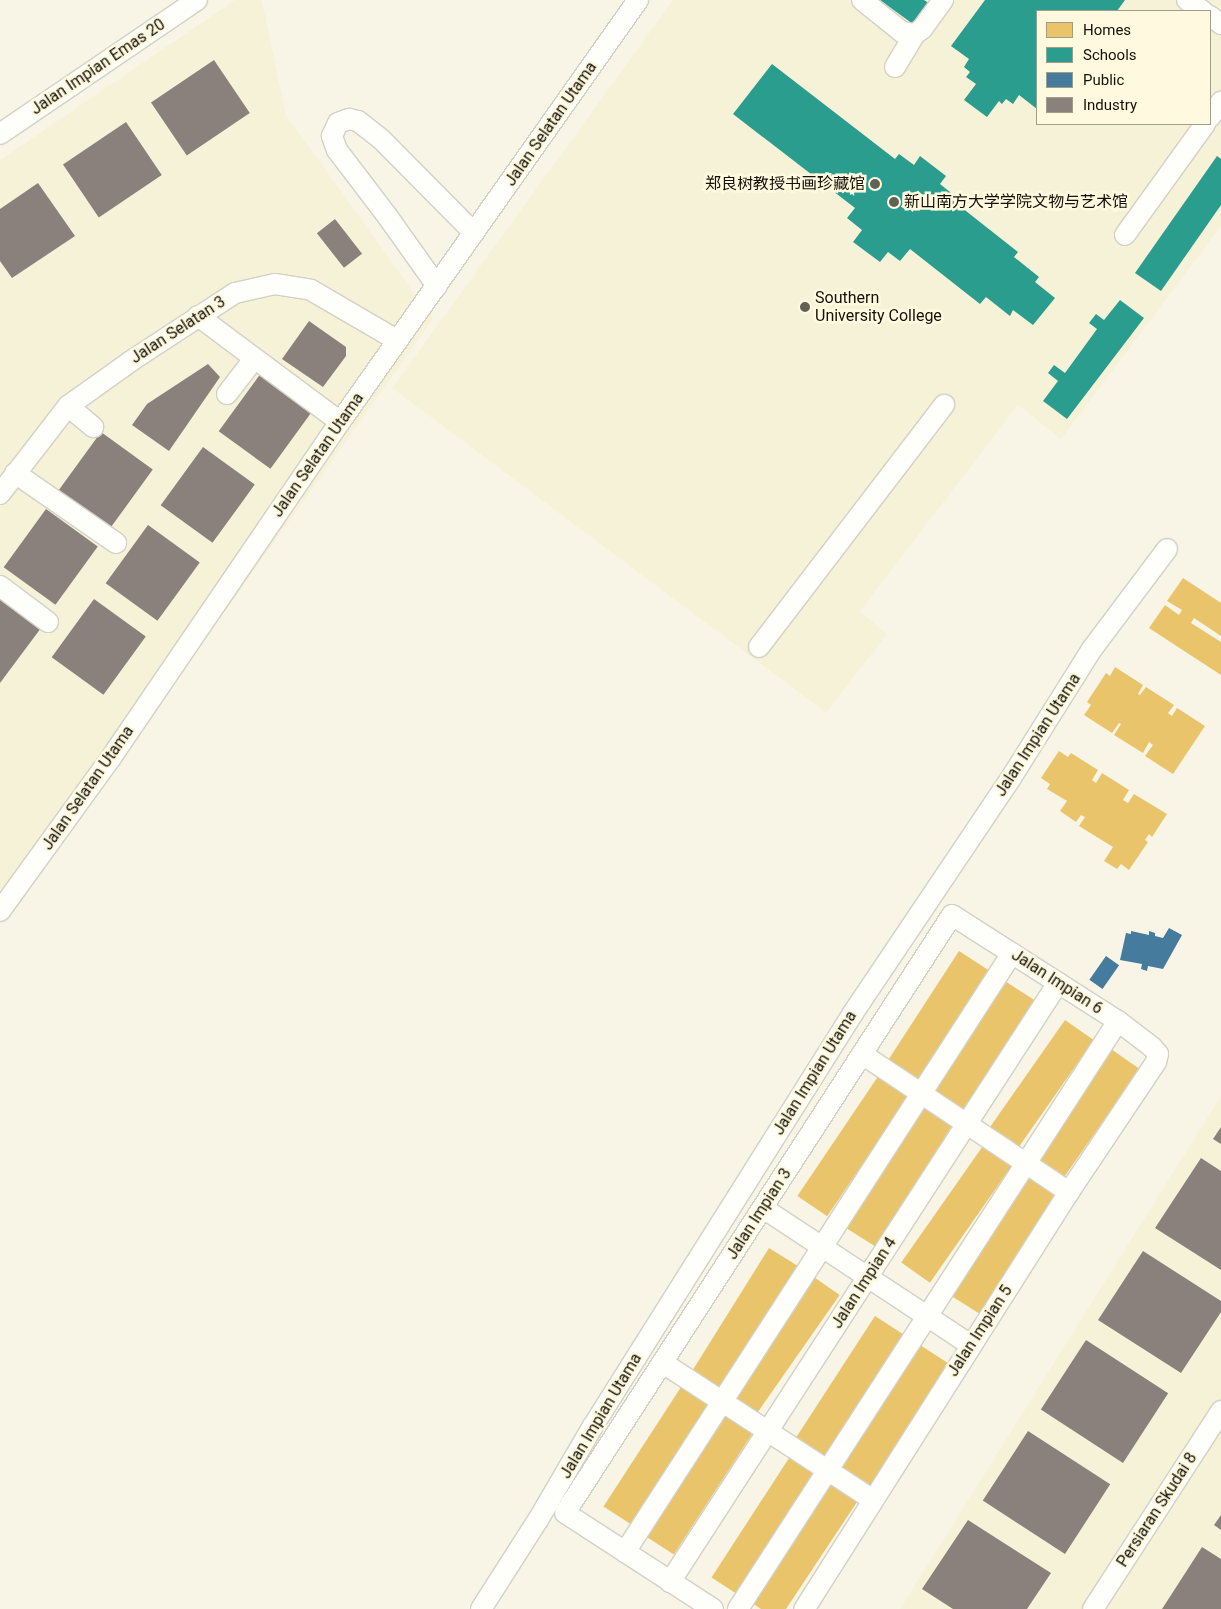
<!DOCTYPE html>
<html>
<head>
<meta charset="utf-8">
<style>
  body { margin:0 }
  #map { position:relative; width:1221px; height:1609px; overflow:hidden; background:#f8f5e6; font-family:Roboto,"Noto Sans SC",sans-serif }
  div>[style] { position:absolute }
  .built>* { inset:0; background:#f6f2d8 }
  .homes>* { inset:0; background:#e9c46a; transform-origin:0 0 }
  .schools>* { inset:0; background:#2a9d8f }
  .public>* { inset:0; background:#457b9d; transform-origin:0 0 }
  .industry>* { inset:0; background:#8a817c; transform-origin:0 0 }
  .roads { filter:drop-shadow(1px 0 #d2d1c5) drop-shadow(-1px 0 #d2d1c5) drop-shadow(0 1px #d2d1c5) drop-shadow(0 -1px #d2d1c5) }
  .minor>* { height:20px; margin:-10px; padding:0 10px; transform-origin:10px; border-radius:10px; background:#fefefb }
  .dots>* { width:14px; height:14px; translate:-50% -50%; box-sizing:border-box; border:2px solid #fffadf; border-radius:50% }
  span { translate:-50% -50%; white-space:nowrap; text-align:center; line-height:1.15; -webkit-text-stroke:5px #fffadf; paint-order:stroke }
  .street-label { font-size:16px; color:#131108 }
  .poi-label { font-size:16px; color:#131108 }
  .right { translate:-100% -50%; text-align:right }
  .left { translate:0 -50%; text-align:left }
  .legend { position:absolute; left:1036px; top:10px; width:175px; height:115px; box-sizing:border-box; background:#fffadf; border:1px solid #a19d89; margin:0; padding:6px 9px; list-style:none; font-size:15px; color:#131108 }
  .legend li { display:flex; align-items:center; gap:10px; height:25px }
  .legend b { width:25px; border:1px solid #a19d89 }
</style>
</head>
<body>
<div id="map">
  <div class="built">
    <i style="clip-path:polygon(235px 0,262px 0,286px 115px,433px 319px,117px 763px,0 919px,0 160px)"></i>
    <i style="clip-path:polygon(evenodd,673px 0,1221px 0,1221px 226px,1061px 439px,1018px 405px,860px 611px,887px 634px,826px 713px,392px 388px,673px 0,1037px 11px,1210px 11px,1210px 124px,1037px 124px,1037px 11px)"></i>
    <i style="clip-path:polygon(1221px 1096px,1221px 1609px,900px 1609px)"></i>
  </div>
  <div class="homes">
    <i style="clip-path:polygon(1183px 578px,1221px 603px,1221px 636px,1194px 618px,1191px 623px,1221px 642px,1221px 675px,1149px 628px,1165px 605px,1179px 615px,1182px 610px,1167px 601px)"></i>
    <i style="clip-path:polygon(1115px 667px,1143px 685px,1138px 694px,1140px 695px,1146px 687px,1174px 705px,1168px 713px,1172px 716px,1177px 708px,1205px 726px,1173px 774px,1145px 756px,1153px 745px,1149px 742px,1143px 753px,1114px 735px,1121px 724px,1119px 723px,1112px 733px,1084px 715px,1091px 705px,1087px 702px,1106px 673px,1110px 676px)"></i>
    <i style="clip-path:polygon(1059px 751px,1068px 757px,1071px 753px,1098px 770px,1092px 780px,1096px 783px,1102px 773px,1129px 790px,1123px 800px,1128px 803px,1134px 794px,1167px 814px,1152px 837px,1149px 834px,1145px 840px,1148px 842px,1129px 870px,1121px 864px,1117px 869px,1104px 861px,1113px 847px,1079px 826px,1085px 817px,1081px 815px,1076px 822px,1060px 811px,1067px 801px,1047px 789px,1050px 784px,1041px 778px)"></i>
    <i style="left:959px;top:951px;width:35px;height:132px;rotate:33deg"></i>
    <i style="left:1005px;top:981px;width:35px;height:133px;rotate:33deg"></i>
    <i style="left:1065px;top:1020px;width:35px;height:133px;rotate:35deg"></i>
    <i style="left:1111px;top:1049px;width:35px;height:133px;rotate:35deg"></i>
    <i style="left:879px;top:1075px;width:36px;height:146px;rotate:34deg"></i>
    <i style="left:923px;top:1104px;width:36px;height:146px;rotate:32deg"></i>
    <i style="left:985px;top:1143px;width:35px;height:146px;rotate:35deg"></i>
    <i style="left:1030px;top:1173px;width:36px;height:146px;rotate:32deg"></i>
    <i style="left:769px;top:1248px;width:36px;height:146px;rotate:32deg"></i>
    <i style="left:811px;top:1275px;width:35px;height:146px;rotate:35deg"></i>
    <i style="left:875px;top:1316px;width:35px;height:146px;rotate:33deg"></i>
    <i style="left:920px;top:1345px;width:35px;height:146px;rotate:33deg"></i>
    <i style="left:683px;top:1384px;width:35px;height:146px;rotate:33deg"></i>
    <i style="left:724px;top:1413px;width:35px;height:146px;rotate:33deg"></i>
    <i style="left:791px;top:1455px;width:35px;height:146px;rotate:33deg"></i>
    <i style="clip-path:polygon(830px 1480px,859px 1499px,786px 1609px,761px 1609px,749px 1601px)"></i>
  </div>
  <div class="schools">
    <i style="clip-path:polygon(880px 0,924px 0,932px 5px,917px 27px)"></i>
    <i style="clip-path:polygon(985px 0,1125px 0,1117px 11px,1037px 11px,1037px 109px,1019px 95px,1013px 104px,1006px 99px,1002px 104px,999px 101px,987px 117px,964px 100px,976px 84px,966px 77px,970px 72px,964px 67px,969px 59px,951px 46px)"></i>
    <i style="clip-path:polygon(772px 64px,895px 159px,899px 154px,914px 165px,920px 156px,946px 176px,940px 184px,955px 196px,952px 200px,1018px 252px,1014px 257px,1039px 277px,1035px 282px,1055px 298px,1033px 325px,1013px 310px,1010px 316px,986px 297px,980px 304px,910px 249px,900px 261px,888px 252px,880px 262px,853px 242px,862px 230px,847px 218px,855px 208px,733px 114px)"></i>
    <i style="clip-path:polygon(1217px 156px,1221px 159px,1221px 205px,1161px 291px,1135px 273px)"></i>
    <i style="clip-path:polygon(1120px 300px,1144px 318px,1067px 419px,1043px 401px,1058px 381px,1048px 373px,1054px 365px,1065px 373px,1097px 329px,1089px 323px,1096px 314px,1104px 320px)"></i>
  </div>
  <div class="public">
    <i style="clip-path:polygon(1169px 928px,1182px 935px,1163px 969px,1148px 966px,1147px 971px,1141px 969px,1142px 964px,1120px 960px,1126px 933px,1131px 934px,1131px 931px,1149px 935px,1149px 931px,1155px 933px,1155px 936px,1163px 938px)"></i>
    <i style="left:1106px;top:956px;width:16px;height:29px;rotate:35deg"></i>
  </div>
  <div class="industry">
    <i style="left:214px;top:60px;width:64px;height:76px;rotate:56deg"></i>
    <i style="left:126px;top:122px;width:64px;height:76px;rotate:56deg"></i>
    <i style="clip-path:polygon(38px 183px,75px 236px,12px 278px,0 261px,0 209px)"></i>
    <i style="left:335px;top:219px;width:44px;height:23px;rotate:52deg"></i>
    <i style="clip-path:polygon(309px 321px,346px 347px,346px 356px,323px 387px,282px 359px)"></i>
    <i style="clip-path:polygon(208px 364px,220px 377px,169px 451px,132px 425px,147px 404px)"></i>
    <i style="left:261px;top:373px;width:64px;height:72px;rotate:36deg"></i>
    <i style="left:101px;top:432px;width:64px;height:72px;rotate:36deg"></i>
    <i style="left:203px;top:447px;width:64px;height:72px;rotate:36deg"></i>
    <i style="left:46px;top:509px;width:64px;height:72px;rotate:36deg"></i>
    <i style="left:148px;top:525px;width:64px;height:72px;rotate:36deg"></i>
    <i style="clip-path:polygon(0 592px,44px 624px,0 683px)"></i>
    <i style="left:94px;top:599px;width:64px;height:72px;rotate:36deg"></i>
    <i style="clip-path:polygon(1221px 1127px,1221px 1144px,1213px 1139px)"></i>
    <i style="clip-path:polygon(1201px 1158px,1221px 1171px,1221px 1270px,1155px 1228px)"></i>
    <i style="clip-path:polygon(1143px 1251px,1221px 1301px,1221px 1312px,1181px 1373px,1098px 1320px)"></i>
    <i style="left:1086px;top:1340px;width:98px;height:83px;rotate:33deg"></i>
    <i style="left:1028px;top:1431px;width:98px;height:83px;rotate:33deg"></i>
    <i style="clip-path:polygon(1221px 1515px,1221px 1530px,1214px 1525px)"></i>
    <i style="clip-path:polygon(968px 1520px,1051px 1573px,1027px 1609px,953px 1609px,922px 1589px)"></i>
    <i style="clip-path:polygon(1202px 1547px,1221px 1559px,1221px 1609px,1162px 1609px)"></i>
  </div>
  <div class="roads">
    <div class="minor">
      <i style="left:862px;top:0;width:51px;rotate:38.7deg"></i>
      <i style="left:902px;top:32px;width:13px;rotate:9deg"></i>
      <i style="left:915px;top:34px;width:9px;rotate:-36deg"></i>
      <i style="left:922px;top:29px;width:36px;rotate:-54deg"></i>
      <i style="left:1187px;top:0;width:19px;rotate:35deg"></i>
      <i style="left:1210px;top:16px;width:14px;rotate:36deg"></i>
      <i style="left:895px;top:67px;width:39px;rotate:-59deg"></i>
      <i style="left:1210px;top:117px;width:19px;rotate:-54deg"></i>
      <i style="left:0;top:134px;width:238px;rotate:-34.2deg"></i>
      <i style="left:1125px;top:235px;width:137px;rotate:-54.2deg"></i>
      <i style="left:437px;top:286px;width:85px;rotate:-125.4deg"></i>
      <i style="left:388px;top:217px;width:84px;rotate:-127.3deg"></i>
      <i style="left:337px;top:150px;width:15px;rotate:-110deg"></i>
      <i style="left:332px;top:136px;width:14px;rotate:-65deg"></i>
      <i style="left:338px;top:123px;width:12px;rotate:-20deg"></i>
      <i style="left:349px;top:119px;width:9px;rotate:13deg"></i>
      <i style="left:358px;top:121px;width:29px;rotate:38deg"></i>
      <i style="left:381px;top:139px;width:132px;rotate:45.3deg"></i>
      <i style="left:198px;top:316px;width:177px;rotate:36.7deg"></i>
      <i style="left:227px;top:394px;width:44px;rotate:-52.4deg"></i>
      <i style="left:68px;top:406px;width:33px;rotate:40deg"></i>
      <i style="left:15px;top:473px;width:123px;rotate:34.7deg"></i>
      <i style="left:0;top:494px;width:111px;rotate:-52.3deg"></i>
      <i style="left:68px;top:406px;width:77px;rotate:-35.5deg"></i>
      <i style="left:131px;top:361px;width:124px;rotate:-33.2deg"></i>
      <i style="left:235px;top:293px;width:41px;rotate:-12.7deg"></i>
      <i style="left:275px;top:284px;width:36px;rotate:9deg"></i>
      <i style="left:311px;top:290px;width:99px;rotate:30.2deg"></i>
      <i style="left:0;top:586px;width:60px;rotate:36.9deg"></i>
      <i style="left:759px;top:647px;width:305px;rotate:-52.6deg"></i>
      <i style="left:0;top:911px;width:188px;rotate:-54.1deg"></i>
      <i style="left:110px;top:759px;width:408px;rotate:-55.7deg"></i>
      <i style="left:340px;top:422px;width:517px;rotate:-54.77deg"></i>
      <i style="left:862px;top:1054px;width:249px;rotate:33.7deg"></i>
      <i style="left:763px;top:1208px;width:249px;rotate:33.4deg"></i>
      <i style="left:663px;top:1363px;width:249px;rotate:33.1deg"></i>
      <i style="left:625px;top:1552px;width:713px;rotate:-57.13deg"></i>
      <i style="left:670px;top:1582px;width:714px;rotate:-57.07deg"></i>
      <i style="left:481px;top:1609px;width:106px;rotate:-57.4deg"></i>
      <i style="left:538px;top:1520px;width:109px;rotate:-59.7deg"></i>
      <i style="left:593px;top:1426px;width:488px;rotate:-57.8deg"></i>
      <i style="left:853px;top:1013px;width:283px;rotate:-56.1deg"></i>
      <i style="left:1011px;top:778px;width:152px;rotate:-57.9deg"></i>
      <i style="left:1092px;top:649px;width:125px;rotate:-53.1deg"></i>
      <i style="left:713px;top:1609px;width:176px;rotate:-147deg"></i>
      <i style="left:565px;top:1513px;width:712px;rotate:-57.09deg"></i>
      <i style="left:952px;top:915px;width:197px;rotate:32.6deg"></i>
      <i style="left:1118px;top:1021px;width:43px;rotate:37.4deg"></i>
      <i style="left:1152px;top:1047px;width:9px;rotate:49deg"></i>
      <i style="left:1158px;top:1054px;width:8px;rotate:104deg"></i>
      <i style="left:1156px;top:1062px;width:156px;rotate:123.8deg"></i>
      <i style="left:1069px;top:1192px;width:494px;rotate:122.4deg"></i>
      <i style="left:738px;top:1609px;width:700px;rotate:-57.13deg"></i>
      <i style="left:1093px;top:1609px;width:236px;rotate:-57.1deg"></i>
    </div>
  </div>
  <div class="dots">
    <i style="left:875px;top:184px;background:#636156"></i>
    <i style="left:894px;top:202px;background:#636156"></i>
    <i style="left:805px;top:307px;background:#636156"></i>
  </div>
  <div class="street-label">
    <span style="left:98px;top:67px;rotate:-34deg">Jalan Impian Emas 20</span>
    <span style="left:551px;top:124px;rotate:-55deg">Jalan Selatan Utama</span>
    <span style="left:178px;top:330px;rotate:-33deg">Jalan Selatan 3</span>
    <span style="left:318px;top:455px;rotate:-55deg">Jalan Selatan Utama</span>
    <span style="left:1038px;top:735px;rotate:-57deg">Jalan Impian Utama</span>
    <span style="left:88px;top:788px;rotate:-55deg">Jalan Selatan Utama</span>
    <span style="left:1057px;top:982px;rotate:33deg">Jalan Impian 6</span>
    <span style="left:815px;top:1073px;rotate:-58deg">Jalan Impian Utama</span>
    <span style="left:759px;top:1214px;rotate:-57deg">Jalan Impian 3</span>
    <span style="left:864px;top:1283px;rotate:-57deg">Jalan Impian 4</span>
    <span style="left:980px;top:1331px;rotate:-57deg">Jalan Impian 5</span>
    <span style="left:601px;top:1416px;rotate:-59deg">Jalan Impian Utama</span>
    <span style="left:1157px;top:1510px;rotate:-57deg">Persiaran Skudai 8</span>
  </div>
  <div class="poi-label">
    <span class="right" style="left:865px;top:184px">郑良树教授书画珍藏馆</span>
    <span class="left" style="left:904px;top:202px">新山南方大学学院文物与艺术馆</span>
    <span class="left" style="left:815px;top:307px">Southern<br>University College</span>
  </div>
  <ul class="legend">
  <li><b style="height:14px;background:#e9c46a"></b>Homes</li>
  <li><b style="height:14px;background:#2a9d8f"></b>Schools</li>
  <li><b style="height:14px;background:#457b9d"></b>Public</li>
  <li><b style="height:14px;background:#8a817c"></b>Industry</li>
  </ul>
</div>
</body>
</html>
